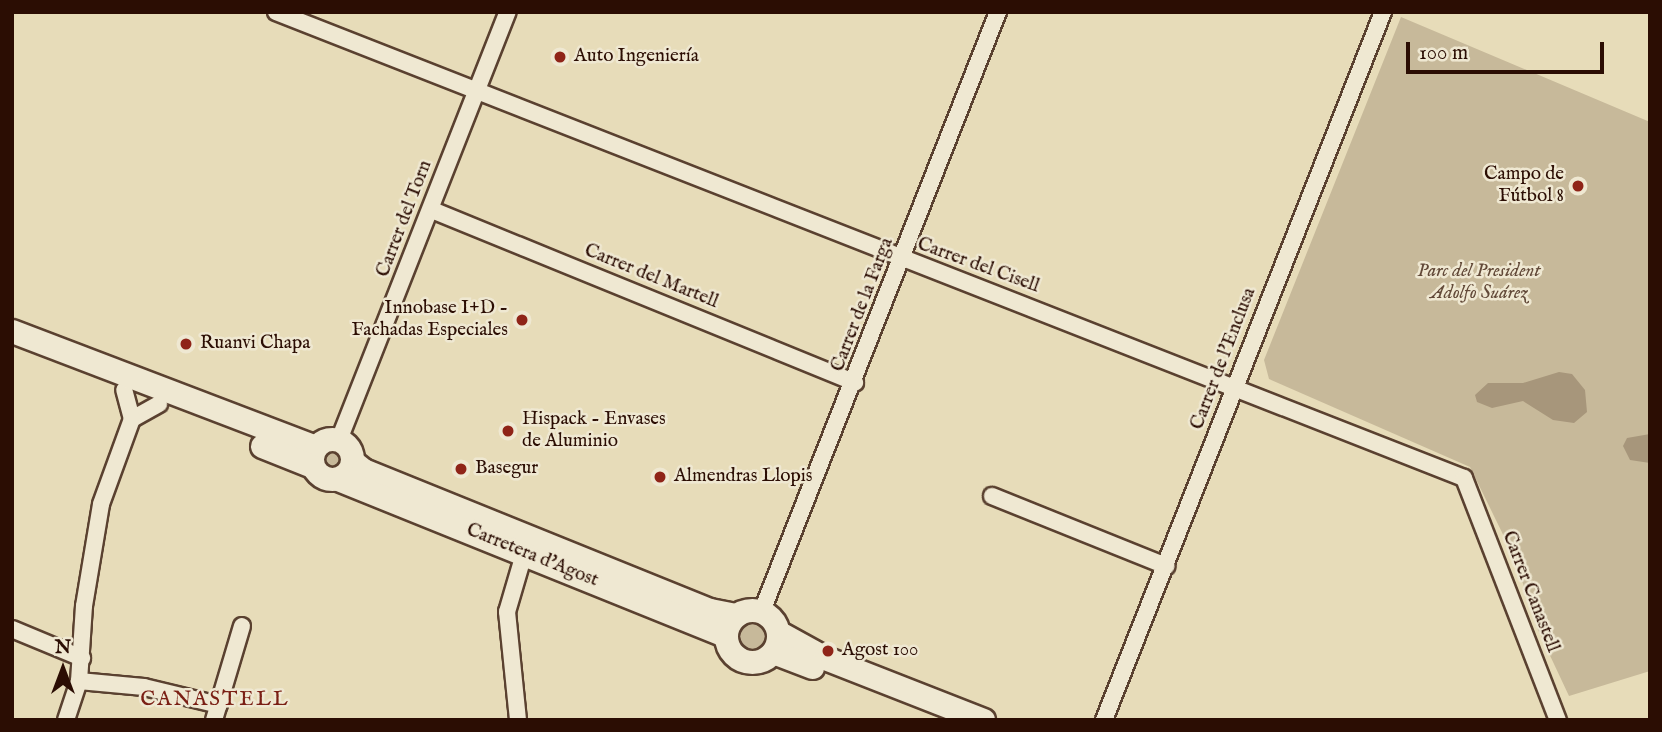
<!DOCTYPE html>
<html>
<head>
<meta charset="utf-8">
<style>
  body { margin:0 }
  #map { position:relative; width:1662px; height:732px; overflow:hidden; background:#e7dcb9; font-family:"IM FELL English",serif }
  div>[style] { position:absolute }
  .green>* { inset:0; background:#c7b99a }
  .round { border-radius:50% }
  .water>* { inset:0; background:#a7967b }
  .roads { filter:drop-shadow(2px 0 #5a4130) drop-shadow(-2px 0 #5a4130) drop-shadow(0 2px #5a4130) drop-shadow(0 -2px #5a4130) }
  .street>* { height:16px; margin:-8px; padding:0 8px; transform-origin:8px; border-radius:8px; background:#efe8d2 }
  .secondary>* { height:23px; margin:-11.5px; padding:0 11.5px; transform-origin:11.5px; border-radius:11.5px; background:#efe8d2 }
  .secondary>.ring { margin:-11.5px; padding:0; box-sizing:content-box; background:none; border:23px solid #efe8d2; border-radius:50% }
  .dots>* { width:19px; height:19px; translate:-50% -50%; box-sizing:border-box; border:4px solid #efe8d2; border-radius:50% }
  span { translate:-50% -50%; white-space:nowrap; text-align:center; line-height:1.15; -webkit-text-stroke:5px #efe8d2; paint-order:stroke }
  .poi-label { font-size:19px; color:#2b0d03 }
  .left { translate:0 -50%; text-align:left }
  .right { translate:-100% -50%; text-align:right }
  .street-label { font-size:19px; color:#2b0d03 }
  .park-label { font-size:19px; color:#624938; font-style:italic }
  .neighbourhood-label { font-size:21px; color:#7a1f14; letter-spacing:2px }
  .frame { position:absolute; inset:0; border:14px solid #2b0d03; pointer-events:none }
  .north { position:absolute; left:28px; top:634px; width:70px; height:70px; -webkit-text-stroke:5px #efe8d2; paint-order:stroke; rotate:0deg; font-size:19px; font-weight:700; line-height:28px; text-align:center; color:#2b0d03 }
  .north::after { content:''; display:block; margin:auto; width:24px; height:32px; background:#2b0d03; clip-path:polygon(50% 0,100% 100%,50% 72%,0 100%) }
  .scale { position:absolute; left:1406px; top:42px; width:198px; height:32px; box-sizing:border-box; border:4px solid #2b0d03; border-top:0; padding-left:9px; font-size:21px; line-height:24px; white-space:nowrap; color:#2b0d03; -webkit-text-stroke:5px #efe8d2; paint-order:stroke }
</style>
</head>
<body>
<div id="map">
  <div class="green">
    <i style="clip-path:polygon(1401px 17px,1650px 122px,1650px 671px,1569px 696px,1538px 630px,1515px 559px,1470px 467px,1269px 379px,1264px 360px)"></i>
    <i class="round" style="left:322px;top:450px;width:20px;height:20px"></i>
    <i class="round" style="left:735px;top:618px;width:34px;height:34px"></i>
  </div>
  <div class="water">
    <i style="clip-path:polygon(1559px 372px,1572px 374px,1585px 390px,1587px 412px,1574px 423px,1553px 420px,1523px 401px,1492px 408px,1477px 402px,1475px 395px,1488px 383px,1523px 383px)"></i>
    <i style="clip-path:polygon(1650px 434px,1650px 463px,1630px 460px,1623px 446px,1627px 438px)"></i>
  </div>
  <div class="roads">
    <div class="street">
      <i style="left:276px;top:12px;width:1276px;rotate:21.42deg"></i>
      <i style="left:1464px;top:478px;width:260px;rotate:68.8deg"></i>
      <i style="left:432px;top:210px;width:457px;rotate:22.2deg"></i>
      <i style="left:132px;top:419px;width:31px;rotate:-29deg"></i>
      <i style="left:339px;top:440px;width:460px;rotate:-68.5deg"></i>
      <i style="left:992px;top:496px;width:188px;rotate:21.9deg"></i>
      <i style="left:762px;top:611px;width:644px;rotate:-68.5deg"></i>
      <i style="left:12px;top:629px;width:76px;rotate:22.5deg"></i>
      <i style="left:79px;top:681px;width:65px;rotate:5.3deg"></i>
      <i style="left:144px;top:687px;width:77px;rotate:13.5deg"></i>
      <i style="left:66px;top:720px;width:41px;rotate:-71.6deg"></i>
      <i style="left:79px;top:681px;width:75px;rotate:-86.2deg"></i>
      <i style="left:84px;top:606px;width:103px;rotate:-80.5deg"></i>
      <i style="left:101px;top:504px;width:90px;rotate:-70deg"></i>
      <i style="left:132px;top:419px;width:30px;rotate:-105deg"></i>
      <i style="left:214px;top:720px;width:98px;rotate:-73.4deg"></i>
      <i style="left:518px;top:720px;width:109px;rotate:-95.8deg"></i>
      <i style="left:507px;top:612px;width:60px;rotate:-73.7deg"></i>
      <i style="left:1104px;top:720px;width:761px;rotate:-68.49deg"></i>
    </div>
    <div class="secondary">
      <i style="left:12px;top:331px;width:324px;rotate:20.9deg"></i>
      <i class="ring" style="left:312px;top:439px;width:17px;height:17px"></i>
      <i style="left:262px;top:446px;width:54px;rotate:21.8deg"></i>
      <i style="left:352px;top:461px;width:14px;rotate:39deg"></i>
      <i style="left:363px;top:470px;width:374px;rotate:22deg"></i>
      <i style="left:710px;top:610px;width:26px;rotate:11deg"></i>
      <i style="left:338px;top:479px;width:417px;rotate:22deg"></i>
      <i class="ring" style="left:726px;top:610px;width:29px;height:29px"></i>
      <i style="left:778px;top:632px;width:54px;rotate:29deg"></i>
      <i style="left:825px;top:658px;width:170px;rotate:21.4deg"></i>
      <i style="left:773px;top:652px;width:42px;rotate:21deg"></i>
    </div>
  </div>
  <div class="dots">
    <i style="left:560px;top:57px;background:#8f2418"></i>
    <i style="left:1578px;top:186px;background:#8f2418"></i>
    <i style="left:522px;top:320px;background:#8f2418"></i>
    <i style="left:186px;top:344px;background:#8f2418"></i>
    <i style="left:508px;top:431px;background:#8f2418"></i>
    <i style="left:461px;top:469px;background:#8f2418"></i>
    <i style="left:660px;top:477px;background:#8f2418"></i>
    <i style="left:828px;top:651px;background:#8f2418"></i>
  </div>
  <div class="poi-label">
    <span class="left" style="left:574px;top:57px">Auto Ingeniería</span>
    <span class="right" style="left:1564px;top:186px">Campo de<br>Fútbol 8</span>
    <span class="right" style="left:508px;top:320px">Innobase I+D -<br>Fachadas Especiales</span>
    <span class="left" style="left:200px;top:344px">Ruanvi Chapa</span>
    <span class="left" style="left:522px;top:431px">Hispack - Envases<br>de Aluminio</span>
    <span class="left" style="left:475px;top:469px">Basegur</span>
    <span class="left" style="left:674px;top:477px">Almendras Llopis</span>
    <span class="left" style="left:842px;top:651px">Agost 100</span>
  </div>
  <div class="street-label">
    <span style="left:405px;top:219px;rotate:-69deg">Carrer del Torn</span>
    <span style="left:978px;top:266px;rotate:20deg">Carrer del Cisell</span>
    <span style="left:651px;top:277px;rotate:22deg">Carrer del Martell</span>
    <span style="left:863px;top:305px;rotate:-69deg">Carrer de la Farga</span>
    <span style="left:1224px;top:359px;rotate:-69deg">Carrer de l'Enclusa</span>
    <span style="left:532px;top:556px;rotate:22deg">Carretera d'Agost</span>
    <span style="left:1530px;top:592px;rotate:69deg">Carrer Canastell</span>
  </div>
  <div class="park-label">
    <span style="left:1479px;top:283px">Parc del President<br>Adolfo Suárez</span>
  </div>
  <div class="neighbourhood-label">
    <span style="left:215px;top:700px">CANASTELL</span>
  </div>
  <div class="frame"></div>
  <div class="north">N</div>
  <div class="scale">100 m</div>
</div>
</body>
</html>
